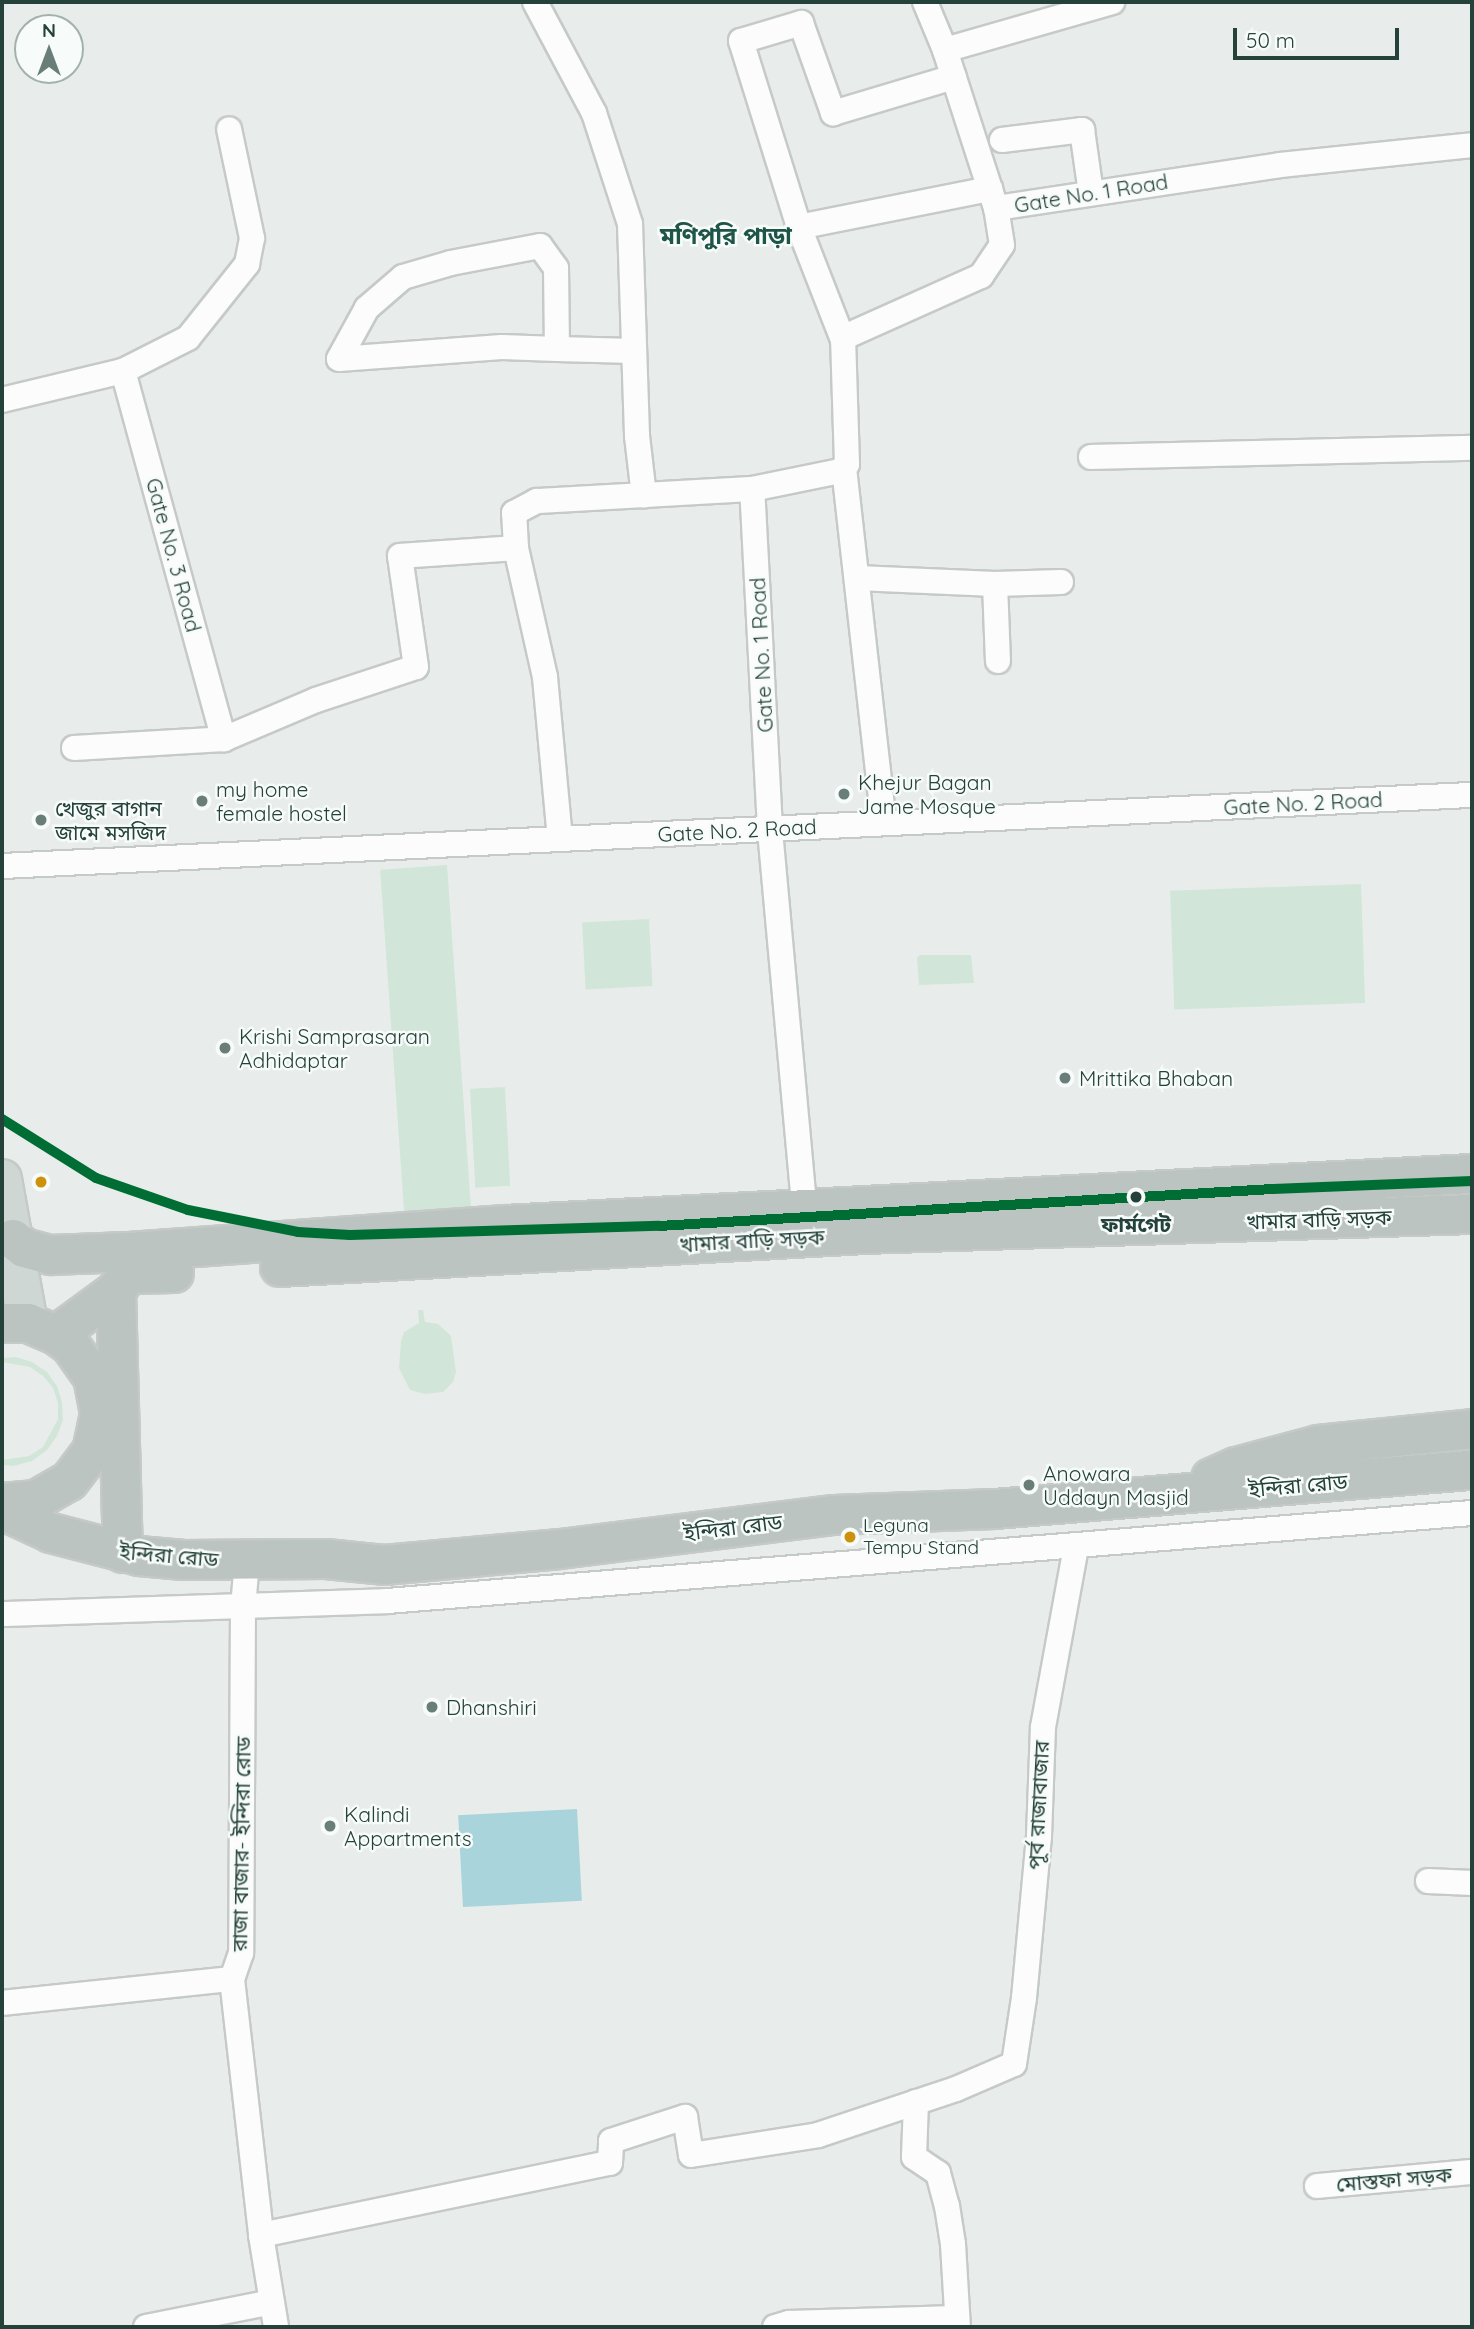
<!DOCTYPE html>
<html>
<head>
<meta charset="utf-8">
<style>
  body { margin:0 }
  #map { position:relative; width:1474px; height:2329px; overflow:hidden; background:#e8edeb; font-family:Quicksand,"Noto Sans Bengali",sans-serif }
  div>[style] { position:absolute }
  .green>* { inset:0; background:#d1e6d8; transform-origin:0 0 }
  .water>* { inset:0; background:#a9d4db; transform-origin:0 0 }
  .roads { filter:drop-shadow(2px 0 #c5cac8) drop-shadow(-2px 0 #c5cac8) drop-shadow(0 2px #c5cac8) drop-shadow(0 -2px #c5cac8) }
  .street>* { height:24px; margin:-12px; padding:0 12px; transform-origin:12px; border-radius:12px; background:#fcfcfc }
  .primary>* { height:38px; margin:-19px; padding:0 19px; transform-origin:19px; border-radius:19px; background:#cfd7d5 }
  .highway>* { height:38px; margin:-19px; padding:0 19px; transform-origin:19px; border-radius:19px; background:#bcc4c2 }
  .metro-1>* { height:10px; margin:-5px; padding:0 5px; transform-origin:5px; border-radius:5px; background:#006e34 }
  .dots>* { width:19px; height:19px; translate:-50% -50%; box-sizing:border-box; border:4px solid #f7fbf9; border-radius:50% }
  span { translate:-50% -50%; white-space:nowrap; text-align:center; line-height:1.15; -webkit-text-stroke:5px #f7fbf9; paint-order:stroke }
  .bus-label { font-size:19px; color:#24423a }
  .left { translate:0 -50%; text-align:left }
  .street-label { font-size:21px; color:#24423a }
  .poi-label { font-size:21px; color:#24423a }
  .stop-label { font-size:21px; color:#24423a; font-weight:700 }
  .quarter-label { font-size:24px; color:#1f5548; font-weight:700 }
  .frame { position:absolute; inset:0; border:4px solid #24423a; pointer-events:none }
  .north { position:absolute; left:14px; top:14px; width:70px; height:70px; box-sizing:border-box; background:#f7fbf9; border:2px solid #a3b1ad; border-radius:50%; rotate:0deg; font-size:19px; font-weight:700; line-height:28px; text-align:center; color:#24423a }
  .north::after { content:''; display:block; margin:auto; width:24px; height:32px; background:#697e78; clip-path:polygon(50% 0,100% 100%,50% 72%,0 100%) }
  .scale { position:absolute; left:1233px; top:28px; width:166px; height:32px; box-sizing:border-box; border:4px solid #24423a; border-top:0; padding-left:9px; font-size:21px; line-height:24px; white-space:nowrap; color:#24423a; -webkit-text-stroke:5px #f7fbf9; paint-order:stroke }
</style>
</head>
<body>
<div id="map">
  <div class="green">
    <i style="left:447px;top:865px;width:350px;height:67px;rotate:86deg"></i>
    <i style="left:1361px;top:884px;width:119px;height:191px;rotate:88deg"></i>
    <i style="left:649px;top:919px;width:67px;height:67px;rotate:87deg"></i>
    <i style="clip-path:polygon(920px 955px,971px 955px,974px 983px,919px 985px,917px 958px)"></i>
    <i style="left:505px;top:1087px;width:99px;height:35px;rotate:87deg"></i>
    <i style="clip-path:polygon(418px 1310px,423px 1310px,425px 1322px,438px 1324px,451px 1336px,456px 1372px,453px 1382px,443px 1392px,425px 1394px,410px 1390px,399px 1368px,401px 1341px,404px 1332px,419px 1323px)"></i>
    <i style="clip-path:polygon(16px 1357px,32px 1362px,47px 1372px,57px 1386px,62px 1402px,63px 1420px,57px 1436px,47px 1450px,32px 1461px,13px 1466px,2px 1465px,2px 1460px,29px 1456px,43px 1447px,58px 1419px,58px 1403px,53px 1388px,43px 1376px,30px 1367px,2px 1362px,2px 1358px)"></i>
  </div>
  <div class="water">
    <i style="left:577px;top:1809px;width:92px;height:119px;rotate:87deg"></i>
  </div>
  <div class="roads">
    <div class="street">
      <i style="left:535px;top:2px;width:126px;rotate:62deg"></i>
      <i style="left:594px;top:113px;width:117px;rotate:72deg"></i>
      <i style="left:630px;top:224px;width:212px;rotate:88.1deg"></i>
      <i style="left:637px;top:436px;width:60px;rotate:83.3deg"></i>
      <i style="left:925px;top:2px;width:52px;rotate:67.4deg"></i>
      <i style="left:945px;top:50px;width:166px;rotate:72.1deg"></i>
      <i style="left:945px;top:50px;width:174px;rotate:-16deg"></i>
      <i style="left:1002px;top:140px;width:81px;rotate:-7.1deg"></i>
      <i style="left:1082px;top:130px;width:64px;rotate:81.9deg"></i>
      <i style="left:799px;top:227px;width:195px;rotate:-11.3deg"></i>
      <i style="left:843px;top:340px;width:121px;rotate:-111.3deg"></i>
      <i style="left:799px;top:227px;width:195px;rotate:-107.3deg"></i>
      <i style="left:741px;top:41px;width:63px;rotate:-16.7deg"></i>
      <i style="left:801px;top:23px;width:96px;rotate:70.4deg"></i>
      <i style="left:833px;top:113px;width:126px;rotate:-16.6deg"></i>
      <i style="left:557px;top:349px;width:81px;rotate:-90.7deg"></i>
      <i style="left:556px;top:268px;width:27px;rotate:-126deg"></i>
      <i style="left:540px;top:246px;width:91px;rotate:169.2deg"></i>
      <i style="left:451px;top:263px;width:50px;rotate:163.7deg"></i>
      <i style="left:403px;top:277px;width:48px;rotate:139.3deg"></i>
      <i style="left:367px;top:308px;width:58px;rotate:118.8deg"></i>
      <i style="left:339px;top:359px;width:163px;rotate:-4.2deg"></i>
      <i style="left:502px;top:347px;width:55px;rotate:2.1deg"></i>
      <i style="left:557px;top:349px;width:77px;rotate:1.5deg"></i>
      <i style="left:123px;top:371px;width:73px;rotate:-26.9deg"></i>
      <i style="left:188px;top:338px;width:95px;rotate:-51.4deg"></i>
      <i style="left:247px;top:264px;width:26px;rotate:-79deg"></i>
      <i style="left:252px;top:238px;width:111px;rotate:-101.9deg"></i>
      <i style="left:2px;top:400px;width:124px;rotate:-13.5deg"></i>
      <i style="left:123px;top:371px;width:382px;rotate:74.7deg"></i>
      <i style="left:1091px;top:457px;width:381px;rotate:-1.4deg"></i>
      <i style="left:844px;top:468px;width:357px;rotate:83.6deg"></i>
      <i style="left:857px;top:578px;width:138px;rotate:2.5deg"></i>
      <i style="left:995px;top:584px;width:66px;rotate:-1.7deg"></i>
      <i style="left:995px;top:584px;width:77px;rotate:87.8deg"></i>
      <i style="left:74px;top:748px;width:150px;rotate:-3.4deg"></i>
      <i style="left:224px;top:739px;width:100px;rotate:-23deg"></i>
      <i style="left:316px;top:700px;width:105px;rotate:-18.3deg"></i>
      <i style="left:416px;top:667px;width:112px;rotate:-98.2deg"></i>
      <i style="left:400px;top:556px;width:116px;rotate:-3.9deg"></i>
      <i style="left:560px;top:839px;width:163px;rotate:-95.3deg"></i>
      <i style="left:545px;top:677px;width:132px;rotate:-102.7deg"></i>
      <i style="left:516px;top:548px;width:35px;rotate:-93deg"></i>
      <i style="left:514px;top:513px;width:26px;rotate:-28deg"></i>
      <i style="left:537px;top:501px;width:215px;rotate:-3.2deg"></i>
      <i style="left:2px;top:866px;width:1472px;rotate:-2.77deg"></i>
      <i style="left:810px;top:1220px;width:28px;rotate:-105deg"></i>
      <i style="left:803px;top:1193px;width:365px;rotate:-95.2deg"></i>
      <i style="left:770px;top:829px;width:340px;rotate:-93deg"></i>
      <i style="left:752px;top:489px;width:90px;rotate:-11.6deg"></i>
      <i style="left:840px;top:471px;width:10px;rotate:-45deg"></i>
      <i style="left:847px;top:464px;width:124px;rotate:-91.8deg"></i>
      <i style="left:843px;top:340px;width:8px;rotate:-40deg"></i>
      <i style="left:849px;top:335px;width:145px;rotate:-24.1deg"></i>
      <i style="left:981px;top:276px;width:37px;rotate:-56deg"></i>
      <i style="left:1002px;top:245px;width:37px;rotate:-99deg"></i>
      <i style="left:996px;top:208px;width:287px;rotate:-8.6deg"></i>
      <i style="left:1280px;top:165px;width:193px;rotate:-5.9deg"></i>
      <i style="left:247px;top:1561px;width:47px;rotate:94.9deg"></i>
      <i style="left:243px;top:1608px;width:345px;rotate:90.3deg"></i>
      <i style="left:241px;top:1953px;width:28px;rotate:109deg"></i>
      <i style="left:232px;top:1979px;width:258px;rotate:83.5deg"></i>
      <i style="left:261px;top:2235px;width:93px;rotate:80.7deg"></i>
      <i style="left:2px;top:1614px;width:385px;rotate:-1.9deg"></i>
      <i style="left:387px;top:1601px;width:1089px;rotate:-4.64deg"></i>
      <i style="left:1428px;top:1881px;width:44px;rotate:2.6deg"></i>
      <i style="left:2px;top:2003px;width:231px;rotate:-6deg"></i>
      <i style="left:916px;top:2102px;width:55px;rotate:92.1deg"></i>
      <i style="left:914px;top:2157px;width:29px;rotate:34deg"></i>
      <i style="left:938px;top:2173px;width:34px;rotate:75deg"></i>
      <i style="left:947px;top:2206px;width:38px;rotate:81deg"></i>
      <i style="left:953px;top:2244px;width:83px;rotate:86.6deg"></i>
      <i style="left:1317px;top:2186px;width:156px;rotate:-5.2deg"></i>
      <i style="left:261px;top:2235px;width:356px;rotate:-11.7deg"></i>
      <i style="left:610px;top:2163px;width:22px;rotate:-87deg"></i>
      <i style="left:611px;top:2141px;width:78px;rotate:-18deg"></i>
      <i style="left:685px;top:2117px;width:38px;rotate:81deg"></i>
      <i style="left:691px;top:2155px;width:129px;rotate:-8.9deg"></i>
      <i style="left:818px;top:2135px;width:145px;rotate:-18.4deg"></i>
      <i style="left:956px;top:2089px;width:63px;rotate:-23.3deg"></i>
      <i style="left:1014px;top:2064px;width:67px;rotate:-81.4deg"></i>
      <i style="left:1024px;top:1998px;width:163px;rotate:-84.7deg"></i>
      <i style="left:1039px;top:1836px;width:109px;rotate:-87.9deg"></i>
      <i style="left:1043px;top:1727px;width:183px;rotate:-79.6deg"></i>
      <i style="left:146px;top:2327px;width:128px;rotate:-11.2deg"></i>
      <i style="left:775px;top:2327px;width:15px;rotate:-16deg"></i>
      <i style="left:789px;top:2323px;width:167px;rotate:-1.7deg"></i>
    </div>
    <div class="primary">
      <i style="left:2px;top:1179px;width:146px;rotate:79.8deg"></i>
    </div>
    <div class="highway">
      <i style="left:13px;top:1239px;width:14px;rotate:39deg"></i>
      <i style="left:24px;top:1248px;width:28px;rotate:15deg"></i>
      <i style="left:51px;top:1255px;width:76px;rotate:-2.3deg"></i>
      <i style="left:127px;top:1252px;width:378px;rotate:-4.1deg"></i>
      <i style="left:504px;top:1225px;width:969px;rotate:-3.02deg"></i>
      <i style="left:280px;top:1267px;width:585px;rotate:-3.23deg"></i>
      <i style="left:864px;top:1234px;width:608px;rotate:-1.88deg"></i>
      <i style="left:116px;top:1291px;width:262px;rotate:88.5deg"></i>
      <i style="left:2px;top:1323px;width:26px"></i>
      <i style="left:28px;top:1323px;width:30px;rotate:23deg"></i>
      <i style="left:56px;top:1335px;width:19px;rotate:36deg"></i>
      <i style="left:71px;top:1346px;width:38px;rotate:55deg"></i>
      <i style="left:93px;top:1377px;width:38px;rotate:79deg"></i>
      <i style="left:100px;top:1414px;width:38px;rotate:102deg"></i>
      <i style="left:92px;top:1451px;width:38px;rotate:127deg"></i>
      <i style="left:69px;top:1481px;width:38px;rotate:150deg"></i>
      <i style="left:36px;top:1500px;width:34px;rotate:175deg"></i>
      <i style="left:56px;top:1335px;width:74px;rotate:-36.3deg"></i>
      <i style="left:116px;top:1291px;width:21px;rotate:-55deg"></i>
      <i style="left:128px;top:1274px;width:46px;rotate:-1.2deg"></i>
      <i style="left:1211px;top:1478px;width:27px;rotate:-24deg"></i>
      <i style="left:1236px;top:1467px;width:85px;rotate:-15deg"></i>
      <i style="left:1318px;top:1445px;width:155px;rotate:-5.9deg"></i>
      <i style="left:2px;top:1510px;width:54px;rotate:25.1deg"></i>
      <i style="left:51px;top:1533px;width:91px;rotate:14.6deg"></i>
      <i style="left:139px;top:1556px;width:45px;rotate:5.1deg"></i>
      <i style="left:184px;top:1560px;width:142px;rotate:-0.4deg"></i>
      <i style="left:326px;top:1559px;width:58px;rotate:5.9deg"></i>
      <i style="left:384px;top:1565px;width:177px;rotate:-5.2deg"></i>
      <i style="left:560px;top:1549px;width:276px;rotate:-7.1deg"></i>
      <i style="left:834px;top:1515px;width:161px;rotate:-2.1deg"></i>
      <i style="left:995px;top:1509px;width:479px;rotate:-4.7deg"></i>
    </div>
  </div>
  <div class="metro-1">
    <i style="left:2px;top:1119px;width:111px;rotate:32.1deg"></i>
    <i style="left:96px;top:1178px;width:97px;rotate:19.2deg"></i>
    <i style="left:188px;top:1210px;width:112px;rotate:11.3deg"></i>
    <i style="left:298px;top:1232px;width:52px;rotate:3.3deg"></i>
    <i style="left:350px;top:1235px;width:309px;rotate:-1.7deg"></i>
    <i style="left:659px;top:1226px;width:615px;rotate:-3.45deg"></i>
    <i style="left:1273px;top:1189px;width:199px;rotate:-2.3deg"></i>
  </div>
  <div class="dots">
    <i style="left:844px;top:794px;background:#697e78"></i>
    <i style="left:202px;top:801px;background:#697e78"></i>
    <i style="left:41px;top:820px;background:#697e78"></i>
    <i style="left:225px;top:1048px;background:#697e78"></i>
    <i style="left:1065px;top:1078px;background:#697e78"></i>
    <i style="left:41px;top:1182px;background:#cd920c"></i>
    <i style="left:1136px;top:1197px;background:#24423a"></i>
    <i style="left:1029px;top:1485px;background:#697e78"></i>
    <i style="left:850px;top:1537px;background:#cd920c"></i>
    <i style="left:432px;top:1707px;background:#697e78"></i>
    <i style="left:330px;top:1826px;background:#697e78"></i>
  </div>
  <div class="bus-label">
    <span class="left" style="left:863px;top:1537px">Leguna<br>Tempu Stand</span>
  </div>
  <div class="street-label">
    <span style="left:1091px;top:193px;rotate:-9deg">Gate No. 1 Road</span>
    <span style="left:174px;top:555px;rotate:75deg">Gate No. 3 Road</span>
    <span style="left:761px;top:655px;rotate:-93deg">Gate No. 1 Road</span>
    <span style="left:1303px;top:803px;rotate:-3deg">Gate No. 2 Road</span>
    <span style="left:737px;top:830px;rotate:-3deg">Gate No. 2 Road</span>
    <span style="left:1319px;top:1219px;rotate:-2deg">খামার বাড়ি সড়ক</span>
    <span style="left:752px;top:1240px;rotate:-3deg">খামার বাড়ি সড়ক</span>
    <span style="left:1298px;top:1485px;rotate:-5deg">ইন্দিরা রোড</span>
    <span style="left:733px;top:1527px;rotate:-7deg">ইন্দিরা রোড</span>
    <span style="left:169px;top:1555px;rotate:5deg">ইন্দিরা রোড</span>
    <span style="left:1038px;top:1805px;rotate:-87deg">পূর্ব রাজাবাজার</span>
    <span style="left:241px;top:1844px;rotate:-89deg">রাজা বাজার- ইন্দিরা রোড</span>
    <span style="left:1394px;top:2179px;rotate:-5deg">মোস্তফা সড়ক</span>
  </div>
  <div class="poi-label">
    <span class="left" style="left:858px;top:794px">Khejur Bagan<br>Jame Mosque</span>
    <span class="left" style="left:216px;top:801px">my home<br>female hostel</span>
    <span class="left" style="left:55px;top:820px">খেজুর বাগান<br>জামে মসজিদ</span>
    <span class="left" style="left:239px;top:1048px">Krishi Samprasaran<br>Adhidaptar</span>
    <span class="left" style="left:1079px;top:1078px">Mrittika Bhaban</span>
    <span class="left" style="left:1043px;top:1485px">Anowara<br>Uddayn Masjid</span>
    <span class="left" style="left:446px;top:1707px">Dhanshiri</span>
    <span class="left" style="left:344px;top:1826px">Kalindi<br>Appartments</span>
  </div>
  <div class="stop-label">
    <span style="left:1136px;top:1224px">ফার্মগেট</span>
  </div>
  <div class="quarter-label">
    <span style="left:726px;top:236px">মণিপুরি পাড়া</span>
  </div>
  <div class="frame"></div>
  <div class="north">N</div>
  <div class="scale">50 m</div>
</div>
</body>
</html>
